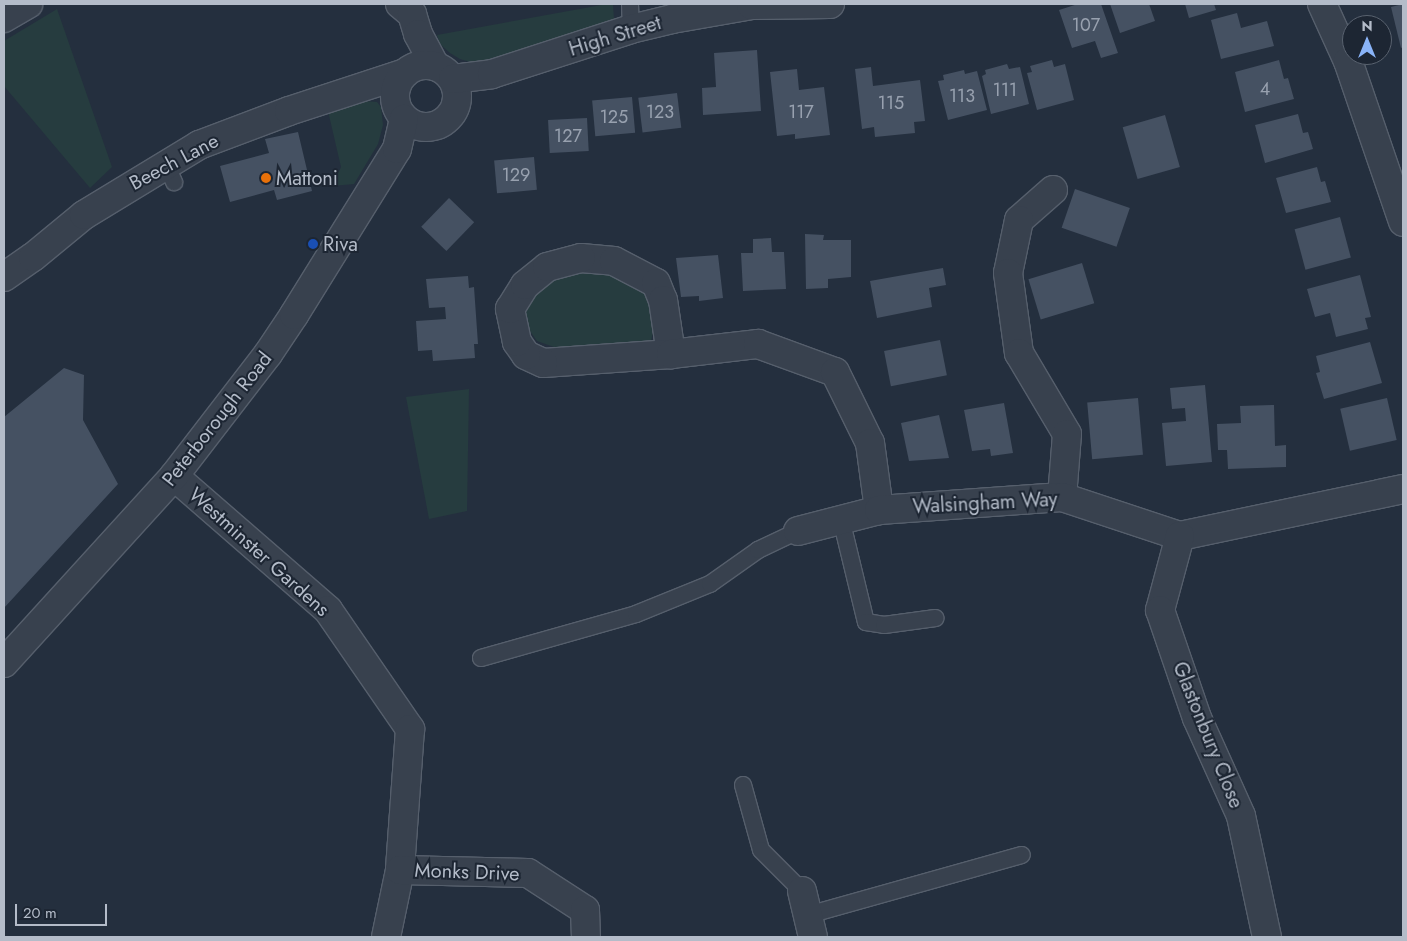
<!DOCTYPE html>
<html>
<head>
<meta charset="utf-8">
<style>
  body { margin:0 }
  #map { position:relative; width:1407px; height:941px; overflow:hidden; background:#242f3e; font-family:Jost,sans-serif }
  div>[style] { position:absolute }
  .green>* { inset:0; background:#263c3f }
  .building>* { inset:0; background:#455162; transform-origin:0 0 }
  .roads { filter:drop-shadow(1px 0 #565f6c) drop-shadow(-1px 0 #565f6c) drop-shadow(0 1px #565f6c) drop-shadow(0 -1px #565f6c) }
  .service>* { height:16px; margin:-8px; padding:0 8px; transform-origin:8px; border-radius:8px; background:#38414e }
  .minor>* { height:28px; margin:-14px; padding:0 14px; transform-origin:14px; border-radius:14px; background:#38414e }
  .tertiary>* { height:28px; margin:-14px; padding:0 14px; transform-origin:14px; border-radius:14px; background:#38414e }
  .tertiary>.ring { margin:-14px; padding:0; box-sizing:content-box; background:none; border:28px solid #38414e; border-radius:50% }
  .dots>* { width:14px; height:14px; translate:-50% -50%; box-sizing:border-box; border:2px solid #1d2633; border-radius:50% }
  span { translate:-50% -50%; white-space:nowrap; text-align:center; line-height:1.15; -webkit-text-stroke:4px #1d2633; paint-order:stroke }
  .number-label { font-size:18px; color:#98a1af }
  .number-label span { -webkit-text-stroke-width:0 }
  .street-label { font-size:20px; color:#b4bcc9 }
  .poi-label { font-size:20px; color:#b4bcc9 }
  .left { translate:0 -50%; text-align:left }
  .frame { position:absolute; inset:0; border:5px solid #b4bcc9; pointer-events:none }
  .north { position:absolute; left:1342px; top:15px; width:50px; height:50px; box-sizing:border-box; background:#1d2633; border:1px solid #59626f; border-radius:50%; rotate:0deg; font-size:14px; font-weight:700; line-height:20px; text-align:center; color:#b4bcc9 }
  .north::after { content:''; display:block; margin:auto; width:18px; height:22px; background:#8ab4f8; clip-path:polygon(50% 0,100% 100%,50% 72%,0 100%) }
  .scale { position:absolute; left:15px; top:904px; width:92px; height:22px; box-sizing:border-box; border:2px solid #b4bcc9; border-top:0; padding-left:6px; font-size:15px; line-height:18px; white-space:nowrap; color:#b4bcc9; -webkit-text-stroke:4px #1d2633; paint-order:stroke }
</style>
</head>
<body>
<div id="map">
  <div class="green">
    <i style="clip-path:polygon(607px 4px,613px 4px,614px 20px,488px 61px,473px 63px,460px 59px,450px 53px,440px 44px,437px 35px)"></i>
    <i style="clip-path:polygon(57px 9px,112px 167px,90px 188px,4px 86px,4px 41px)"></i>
    <i style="clip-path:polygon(362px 101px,377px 102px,381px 107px,383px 125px,378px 144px,354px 184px,332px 186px,341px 167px,328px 111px)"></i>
    <i style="clip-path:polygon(607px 269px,652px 294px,657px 315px,651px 341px,599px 351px,554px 347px,537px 341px,530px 331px,525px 307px,540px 284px,570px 270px)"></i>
    <i style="clip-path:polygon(469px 389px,467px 511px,429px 519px,406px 397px)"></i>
  </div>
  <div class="building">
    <i style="clip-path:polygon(1078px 4px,1101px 4px,1118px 53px,1101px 58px,1095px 41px,1072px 48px,1059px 10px)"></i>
    <i style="clip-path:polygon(1110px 4px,1149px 4px,1155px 21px,1120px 33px)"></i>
    <i style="clip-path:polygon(1185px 4px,1214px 4px,1216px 10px,1189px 18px)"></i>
    <i style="clip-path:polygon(1403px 4px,1403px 47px,1401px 48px,1391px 7px)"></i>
    <i style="clip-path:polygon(1237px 13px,1241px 28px,1267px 21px,1274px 46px,1221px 59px,1211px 20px)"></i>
    <i style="clip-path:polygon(757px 50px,761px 111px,703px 115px,702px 88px,716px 87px,714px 53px)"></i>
    <i style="clip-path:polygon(1052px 60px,1054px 67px,1065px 64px,1074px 100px,1037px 110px,1027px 73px,1032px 72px,1030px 66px)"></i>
    <i style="clip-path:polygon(1279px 60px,1284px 79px,1288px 78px,1294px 99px,1245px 112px,1235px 72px)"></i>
    <i style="clip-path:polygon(1007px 64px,1009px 69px,1020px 67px,1029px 104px,991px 114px,982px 76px,986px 74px,985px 70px)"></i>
    <i style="clip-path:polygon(871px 67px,873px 86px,920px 80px,925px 121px,914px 122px,915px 133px,875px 137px,874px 127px,862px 129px,855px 69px)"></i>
    <i style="clip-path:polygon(797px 69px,799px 90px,824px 87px,830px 135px,795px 139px,795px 134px,777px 136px,770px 72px)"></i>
    <i style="clip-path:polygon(964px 70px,965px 74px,977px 71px,987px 110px,948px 120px,938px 81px,944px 80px,943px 75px)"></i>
    <i style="left:677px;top:93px;width:35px;height:39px;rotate:83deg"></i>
    <i style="left:632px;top:97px;width:36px;height:40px;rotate:85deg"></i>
    <i style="clip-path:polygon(1298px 114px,1303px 133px,1308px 132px,1313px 149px,1265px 163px,1255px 125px)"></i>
    <i style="left:1165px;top:115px;width:54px;height:44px;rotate:74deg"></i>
    <i style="left:587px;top:118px;width:33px;height:39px;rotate:87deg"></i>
    <i style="clip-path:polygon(298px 132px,312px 191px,277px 200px,274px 190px,230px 202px,220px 166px,269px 153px,265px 139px)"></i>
    <i style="left:534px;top:157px;width:33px;height:40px;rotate:85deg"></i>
    <i style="clip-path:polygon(1317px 167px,1321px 182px,1325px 181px,1331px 202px,1286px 213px,1276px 178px)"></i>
    <i style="left:1075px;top:189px;width:58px;height:41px;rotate:19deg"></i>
    <i style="left:449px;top:198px;width:35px;height:40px;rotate:44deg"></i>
    <i style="left:1340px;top:217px;width:42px;height:47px;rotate:75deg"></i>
    <i style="clip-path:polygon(805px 234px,824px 235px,823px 240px,851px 240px,851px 277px,828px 279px,828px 288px,806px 289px)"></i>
    <i style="clip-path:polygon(771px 238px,772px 252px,784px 252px,786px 289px,743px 291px,741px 253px,753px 253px,753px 239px)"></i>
    <i style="clip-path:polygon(718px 255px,723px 298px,699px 301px,699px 296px,681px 297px,676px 258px)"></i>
    <i style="left:1082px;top:263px;width:42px;height:56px;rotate:73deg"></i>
    <i style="clip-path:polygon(943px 268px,946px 285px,929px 288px,932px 307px,877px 318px,870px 281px)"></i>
    <i style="clip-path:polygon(1360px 275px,1371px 317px,1365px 318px,1368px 329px,1336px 337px,1330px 313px,1315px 317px,1307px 289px)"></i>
    <i style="clip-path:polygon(468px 276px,469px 288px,474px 287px,478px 344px,474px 344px,475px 358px,433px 361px,432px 350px,418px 351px,416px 321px,446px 319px,445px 307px,429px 308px,426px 279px)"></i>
    <i style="left:940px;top:340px;width:36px;height:57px;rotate:79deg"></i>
    <i style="clip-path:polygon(1370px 342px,1382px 383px,1324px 399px,1316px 373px,1320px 372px,1316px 356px)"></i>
    <i style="clip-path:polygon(64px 368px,84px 375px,83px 420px,118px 484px,4px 608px,4px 417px)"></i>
    <i style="clip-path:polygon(1205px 385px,1212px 462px,1166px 466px,1162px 423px,1186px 421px,1185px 408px,1172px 409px,1170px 388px)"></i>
    <i style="left:1138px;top:398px;width:57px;height:51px;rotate:85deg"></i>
    <i style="left:1387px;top:398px;width:43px;height:48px;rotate:77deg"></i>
    <i style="clip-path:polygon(1004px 403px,1013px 453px,991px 456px,990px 449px,972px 451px,964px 410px)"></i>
    <i style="clip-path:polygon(1274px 405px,1275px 446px,1286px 445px,1286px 467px,1228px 469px,1227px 450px,1218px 450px,1217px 424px,1241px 423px,1240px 406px)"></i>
    <i style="clip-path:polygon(939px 415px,949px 458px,909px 461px,901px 423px)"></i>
  </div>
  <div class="roads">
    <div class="service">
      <i style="left:630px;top:4px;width:25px;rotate:88deg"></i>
      <i style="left:166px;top:164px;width:20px;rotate:66deg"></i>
      <i style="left:841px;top:519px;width:106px;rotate:76.4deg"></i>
      <i style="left:866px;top:622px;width:18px;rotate:9deg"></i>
      <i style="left:884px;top:625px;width:52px;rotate:-7.7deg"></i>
      <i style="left:481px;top:658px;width:161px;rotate:-15.8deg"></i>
      <i style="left:636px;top:614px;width:80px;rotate:-22.1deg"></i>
      <i style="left:710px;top:584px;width:59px;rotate:-35.3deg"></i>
      <i style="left:758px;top:550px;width:44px;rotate:-25.4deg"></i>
      <i style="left:743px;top:785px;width:67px;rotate:74.5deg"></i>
      <i style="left:761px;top:850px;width:58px;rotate:45deg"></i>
      <i style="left:808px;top:915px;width:222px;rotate:-15.7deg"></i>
    </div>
    <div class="minor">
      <i style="left:400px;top:4px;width:16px;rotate:40deg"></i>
      <i style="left:412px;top:14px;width:21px;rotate:73deg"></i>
      <i style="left:418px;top:34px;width:36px;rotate:62deg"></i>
      <i style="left:1322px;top:4px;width:63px;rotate:65.5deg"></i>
      <i style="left:1348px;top:61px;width:170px;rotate:71.1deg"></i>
      <i style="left:4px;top:18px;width:28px;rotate:-30deg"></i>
      <i style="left:1053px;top:190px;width:45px;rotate:138.6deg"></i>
      <i style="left:1019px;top:220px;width:54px;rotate:101.7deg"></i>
      <i style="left:1008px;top:273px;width:81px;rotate:82.2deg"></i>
      <i style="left:1019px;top:353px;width:94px;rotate:59.3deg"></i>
      <i style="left:1067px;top:434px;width:63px;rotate:94.5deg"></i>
      <i style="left:581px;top:258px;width:33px;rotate:5deg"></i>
      <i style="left:614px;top:261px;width:47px;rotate:27.6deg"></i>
      <i style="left:656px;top:283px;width:18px;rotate:68deg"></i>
      <i style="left:663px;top:300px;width:55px;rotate:81.6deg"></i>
      <i style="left:671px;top:354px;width:128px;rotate:176deg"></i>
      <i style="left:543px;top:363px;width:19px;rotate:-155deg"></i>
      <i style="left:526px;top:355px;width:16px;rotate:-125deg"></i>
      <i style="left:517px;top:342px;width:34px;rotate:-102deg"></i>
      <i style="left:510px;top:309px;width:28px;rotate:-58deg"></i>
      <i style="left:525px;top:285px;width:28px;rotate:-39deg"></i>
      <i style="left:547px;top:267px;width:35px;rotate:-15deg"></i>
      <i style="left:4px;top:277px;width:35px;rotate:-35deg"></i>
      <i style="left:33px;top:257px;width:66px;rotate:-39.5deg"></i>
      <i style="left:84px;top:215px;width:135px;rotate:-31.3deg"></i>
      <i style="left:199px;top:145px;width:96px;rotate:-20.7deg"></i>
      <i style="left:289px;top:111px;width:122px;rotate:-18.1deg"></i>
      <i style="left:671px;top:354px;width:88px;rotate:-6.6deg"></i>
      <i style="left:758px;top:344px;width:82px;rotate:20deg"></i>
      <i style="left:835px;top:372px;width:79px;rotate:63.8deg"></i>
      <i style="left:870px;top:443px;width:68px;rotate:82.3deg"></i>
      <i style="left:174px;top:476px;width:204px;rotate:41deg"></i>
      <i style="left:328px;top:610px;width:145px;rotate:55.4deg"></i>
      <i style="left:410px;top:729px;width:141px;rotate:94.1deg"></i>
      <i style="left:400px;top:870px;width:68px;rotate:101.8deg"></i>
      <i style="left:798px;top:531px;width:84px;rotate:-14.5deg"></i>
      <i style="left:879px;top:510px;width:183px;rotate:-4.1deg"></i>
      <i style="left:1062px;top:497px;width:124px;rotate:18.3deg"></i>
      <i style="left:1180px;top:536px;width:228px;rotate:-11.9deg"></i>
      <i style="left:1180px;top:536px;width:77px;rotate:105.1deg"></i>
      <i style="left:1160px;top:610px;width:114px;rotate:71.1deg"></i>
      <i style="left:1197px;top:718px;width:107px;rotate:65.8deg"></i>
      <i style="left:1241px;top:816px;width:124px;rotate:77.9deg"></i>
      <i style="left:400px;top:870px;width:128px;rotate:1.3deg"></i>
      <i style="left:528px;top:873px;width:68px;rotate:33deg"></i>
      <i style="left:585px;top:910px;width:27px;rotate:88deg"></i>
      <i style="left:802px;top:891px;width:47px;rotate:76.6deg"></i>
    </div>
    <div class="tertiary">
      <i class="ring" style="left:395px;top:65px;width:34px;height:34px"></i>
      <i style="left:453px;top:79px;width:39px;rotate:-7deg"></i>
      <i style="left:492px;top:74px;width:146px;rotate:-17.9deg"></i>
      <i style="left:631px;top:29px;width:42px;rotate:-13.7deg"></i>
      <i style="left:672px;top:19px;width:80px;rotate:-10deg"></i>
      <i style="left:751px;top:5px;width:79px;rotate:-0.7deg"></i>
      <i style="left:4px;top:663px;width:253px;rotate:-47.7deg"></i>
      <i style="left:174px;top:476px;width:154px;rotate:-52.4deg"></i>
      <i style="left:268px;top:354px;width:47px;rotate:-56.3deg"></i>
      <i style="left:294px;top:315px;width:195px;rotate:-58.2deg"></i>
      <i style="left:397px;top:149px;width:31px;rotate:-77deg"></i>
    </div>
  </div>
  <div class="dots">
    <i style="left:266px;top:178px;background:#e8710a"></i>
    <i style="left:313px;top:244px;background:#1a4fb4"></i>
  </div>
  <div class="number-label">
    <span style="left:1086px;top:25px">107</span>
    <span style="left:1265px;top:89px">4</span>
    <span style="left:1005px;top:90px">111</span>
    <span style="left:962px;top:96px">113</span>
    <span style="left:891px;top:103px">115</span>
    <span style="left:660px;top:112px">123</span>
    <span style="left:801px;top:112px">117</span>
    <span style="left:614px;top:117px">125</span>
    <span style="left:568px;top:136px">127</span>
    <span style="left:516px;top:175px">129</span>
  </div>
  <div class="street-label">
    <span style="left:615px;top:36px;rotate:-17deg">High Street</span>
    <span style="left:174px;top:162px;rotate:-28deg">Beech Lane</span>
    <span style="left:217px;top:419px;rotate:-52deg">Peterborough Road</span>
    <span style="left:985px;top:503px;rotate:-3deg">Walsingham Way</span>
    <span style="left:259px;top:552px;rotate:42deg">Westminster Gardens</span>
    <span style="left:1208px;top:735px;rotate:68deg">Glastonbury Close</span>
    <span style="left:467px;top:872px;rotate:2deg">Monks Drive</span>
  </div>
  <div class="poi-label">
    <span class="left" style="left:276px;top:178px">Mattoni</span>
    <span class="left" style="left:323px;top:244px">Riva</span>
  </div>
  <div class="frame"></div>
  <div class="north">N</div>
  <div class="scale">20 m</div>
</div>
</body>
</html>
